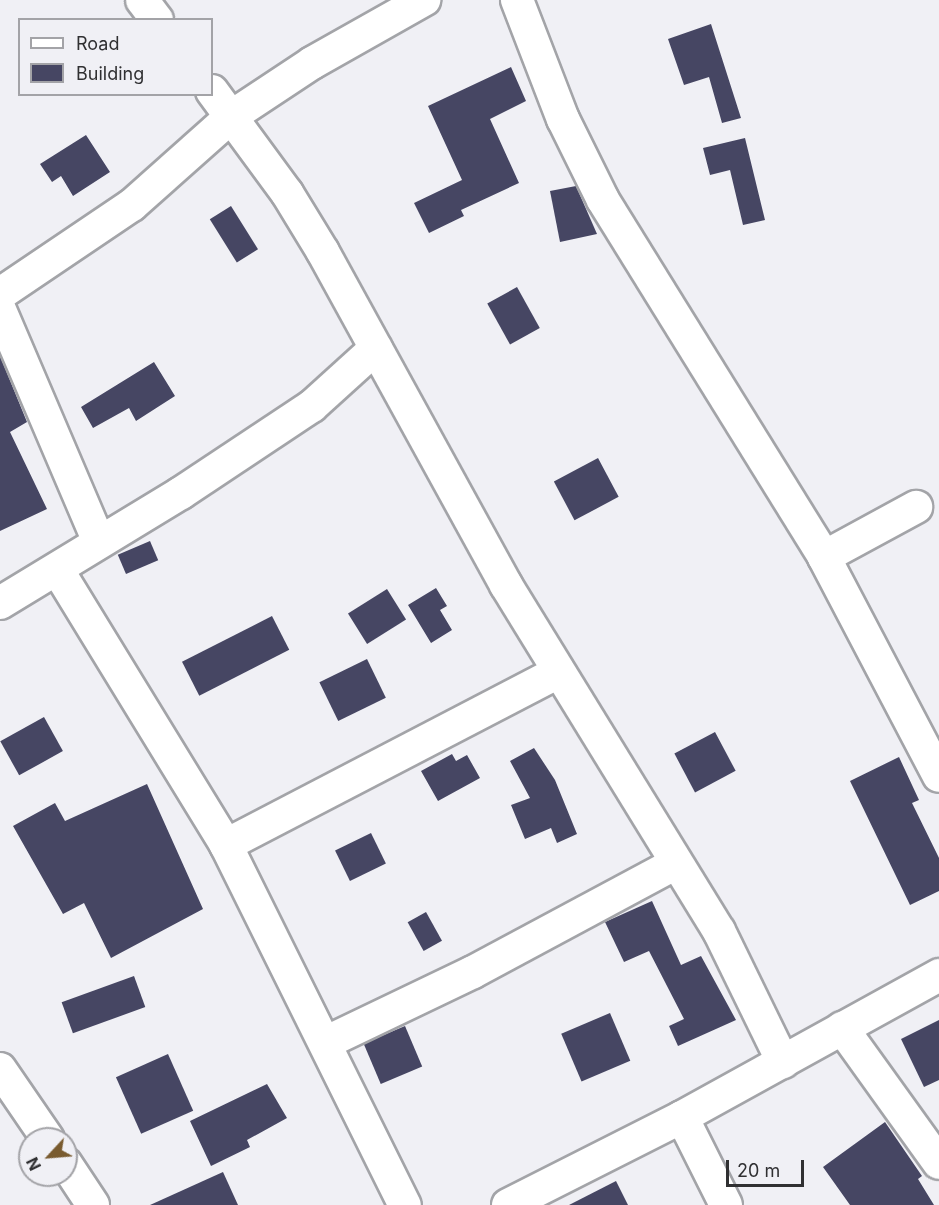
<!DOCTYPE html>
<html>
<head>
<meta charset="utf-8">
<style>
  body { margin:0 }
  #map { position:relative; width:939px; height:1205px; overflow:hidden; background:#f0f0f5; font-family:Inter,sans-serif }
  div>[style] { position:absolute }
  .building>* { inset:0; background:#464663; transform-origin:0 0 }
  .roads { filter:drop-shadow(2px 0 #a3a4a8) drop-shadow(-2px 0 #a3a4a8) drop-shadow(0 2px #a3a4a8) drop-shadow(0 -2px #a3a4a8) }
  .street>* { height:32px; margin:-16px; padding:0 16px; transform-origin:16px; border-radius:16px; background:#fff }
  span { translate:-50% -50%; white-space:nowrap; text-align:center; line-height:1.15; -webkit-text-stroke:6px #f0f0f5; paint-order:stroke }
  .legend { position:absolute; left:18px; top:18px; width:195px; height:78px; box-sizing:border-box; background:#f0f0f5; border:2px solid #a3a3a7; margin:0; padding:8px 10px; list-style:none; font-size:18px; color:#303032 }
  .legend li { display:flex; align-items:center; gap:12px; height:30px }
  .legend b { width:30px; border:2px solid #a3a3a7 }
  .north { position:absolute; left:18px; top:1127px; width:60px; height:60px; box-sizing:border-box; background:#f0f0f5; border:2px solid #a3a3a7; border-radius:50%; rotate:244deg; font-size:16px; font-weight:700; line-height:24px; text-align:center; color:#303032 }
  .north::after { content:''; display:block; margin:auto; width:21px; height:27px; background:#795b2f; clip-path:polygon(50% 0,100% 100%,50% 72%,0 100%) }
  .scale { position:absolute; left:726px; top:1160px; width:78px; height:27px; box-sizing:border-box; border:3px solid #303032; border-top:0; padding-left:8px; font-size:18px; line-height:21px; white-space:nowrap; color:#303032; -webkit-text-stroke:4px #f0f0f5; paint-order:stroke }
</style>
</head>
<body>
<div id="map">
  <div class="building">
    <i style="clip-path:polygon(711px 24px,741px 118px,722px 123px,709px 77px,684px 85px,668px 39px)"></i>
    <i style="clip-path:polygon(511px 67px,526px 101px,490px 119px,519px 183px,461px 210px,464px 216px,429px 233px,414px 203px,462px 180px,428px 106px)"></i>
    <i style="clip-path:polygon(86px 135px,110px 172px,73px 196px,61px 176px,52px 182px,40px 164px)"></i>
    <i style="clip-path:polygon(745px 138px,765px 220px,743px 225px,730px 170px,710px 175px,703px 148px)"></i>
    <i style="clip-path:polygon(576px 186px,597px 234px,560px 242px,550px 191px)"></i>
    <i style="left:231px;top:206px;width:51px;height:25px;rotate:58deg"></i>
    <i style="left:517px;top:287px;width:47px;height:34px;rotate:61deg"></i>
    <i style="clip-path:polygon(0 356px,27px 422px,10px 432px,47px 509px,0 531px)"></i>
    <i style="clip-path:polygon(154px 362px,175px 396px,136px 421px,129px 408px,93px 428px,81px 407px)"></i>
    <i style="left:598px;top:458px;width:44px;height:50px;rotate:62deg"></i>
    <i style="left:150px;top:541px;width:21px;height:35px;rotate:67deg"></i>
    <i style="clip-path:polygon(436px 588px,447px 606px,440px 610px,452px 630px,431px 643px,408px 605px)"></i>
    <i style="left:387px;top:589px;width:36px;height:46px;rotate:58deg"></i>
    <i style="left:272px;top:616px;width:38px;height:101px;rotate:63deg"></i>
    <i style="left:367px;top:659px;width:43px;height:53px;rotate:64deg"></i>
    <i style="left:44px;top:717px;width:39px;height:50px;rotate:61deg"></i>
    <i style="left:715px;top:732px;width:44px;height:46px;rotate:62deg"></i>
    <i style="clip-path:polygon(534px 748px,555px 780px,577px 834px,557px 843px,551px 828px,525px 839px,511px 805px,530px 798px,510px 761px)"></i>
    <i style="clip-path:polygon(452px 754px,456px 761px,467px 755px,480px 778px,438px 801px,421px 771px)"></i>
    <i style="clip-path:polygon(899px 757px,919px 800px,912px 803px,939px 858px,939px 891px,910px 905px,850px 781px)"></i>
    <i style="clip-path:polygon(147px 784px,203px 909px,111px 958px,84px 903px,63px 914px,13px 826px,55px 803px,65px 821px)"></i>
    <i style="left:371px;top:833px;width:34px;height:40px;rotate:64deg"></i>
    <i style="clip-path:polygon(652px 901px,681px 965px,701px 956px,736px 1020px,678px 1046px,669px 1026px,684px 1019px,649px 951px,624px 962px,605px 922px)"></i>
    <i style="left:426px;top:912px;width:33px;height:21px;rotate:61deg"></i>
    <i style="left:134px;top:976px;width:33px;height:77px;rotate:70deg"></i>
    <i style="left:610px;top:1013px;width:52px;height:53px;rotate:67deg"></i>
    <i style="clip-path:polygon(939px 1020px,939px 1080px,924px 1087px,901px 1039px)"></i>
    <i style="left:405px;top:1026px;width:44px;height:45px;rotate:67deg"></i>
    <i style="left:168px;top:1054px;width:62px;height:57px;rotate:66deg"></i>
    <i style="clip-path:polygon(267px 1084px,287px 1118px,247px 1140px,250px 1147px,211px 1166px,190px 1121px)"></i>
    <i style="clip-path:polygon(885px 1122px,922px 1176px,918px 1179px,934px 1205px,850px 1205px,823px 1167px)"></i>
    <i style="clip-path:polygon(223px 1172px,238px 1205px,150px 1205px)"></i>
    <i style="clip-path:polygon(616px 1181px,628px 1205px,569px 1205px)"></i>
  </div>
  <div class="roads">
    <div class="street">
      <i style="left:142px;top:0;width:25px;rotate:53deg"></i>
      <i style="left:517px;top:0;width:128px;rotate:68.9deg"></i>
      <i style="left:563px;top:119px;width:90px;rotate:63.7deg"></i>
      <i style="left:603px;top:200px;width:420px;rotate:58.2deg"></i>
      <i style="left:824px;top:557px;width:247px;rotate:62.3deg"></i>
      <i style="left:212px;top:91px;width:127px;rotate:53.7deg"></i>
      <i style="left:287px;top:193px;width:69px;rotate:58.6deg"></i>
      <i style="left:323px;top:252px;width:380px;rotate:61.2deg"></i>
      <i style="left:506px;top:585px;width:406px;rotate:58.4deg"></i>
      <i style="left:719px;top:931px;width:146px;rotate:64deg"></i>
      <i style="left:0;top:294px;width:159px;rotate:-34deg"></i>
      <i style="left:132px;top:205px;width:134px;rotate:-41.7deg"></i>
      <i style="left:232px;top:116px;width:96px;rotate:-33.5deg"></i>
      <i style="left:312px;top:63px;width:129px;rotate:-29.4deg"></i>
      <i style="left:0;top:310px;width:252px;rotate:66.9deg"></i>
      <i style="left:824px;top:557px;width:105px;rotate:-28.5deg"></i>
      <i style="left:57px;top:569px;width:324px;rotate:58.5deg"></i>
      <i style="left:226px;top:845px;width:402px;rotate:63.6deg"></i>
      <i style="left:0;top:603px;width:212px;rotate:-31.3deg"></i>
      <i style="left:181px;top:493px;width:157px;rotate:-33.6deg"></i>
      <i style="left:312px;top:406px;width:86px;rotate:-42.2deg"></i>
      <i style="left:226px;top:845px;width:375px;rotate:-27.5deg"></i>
      <i style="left:842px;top:1028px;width:166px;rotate:54.3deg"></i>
      <i style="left:327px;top:1042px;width:162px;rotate:-25.6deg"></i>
      <i style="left:473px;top:972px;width:230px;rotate:-28.2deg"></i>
      <i style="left:0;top:1069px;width:85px;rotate:55.6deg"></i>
      <i style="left:682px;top:1117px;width:98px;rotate:63.4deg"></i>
      <i style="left:66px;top:1164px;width:49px;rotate:56.6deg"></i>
      <i style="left:508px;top:1205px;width:195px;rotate:-26.8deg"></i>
      <i style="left:682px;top:1117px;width:294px;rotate:-28.9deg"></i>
    </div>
  </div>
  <ul class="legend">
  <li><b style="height:8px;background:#fff"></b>Road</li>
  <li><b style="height:16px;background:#464663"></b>Building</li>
  </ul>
  <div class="north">N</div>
  <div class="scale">20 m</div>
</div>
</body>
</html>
